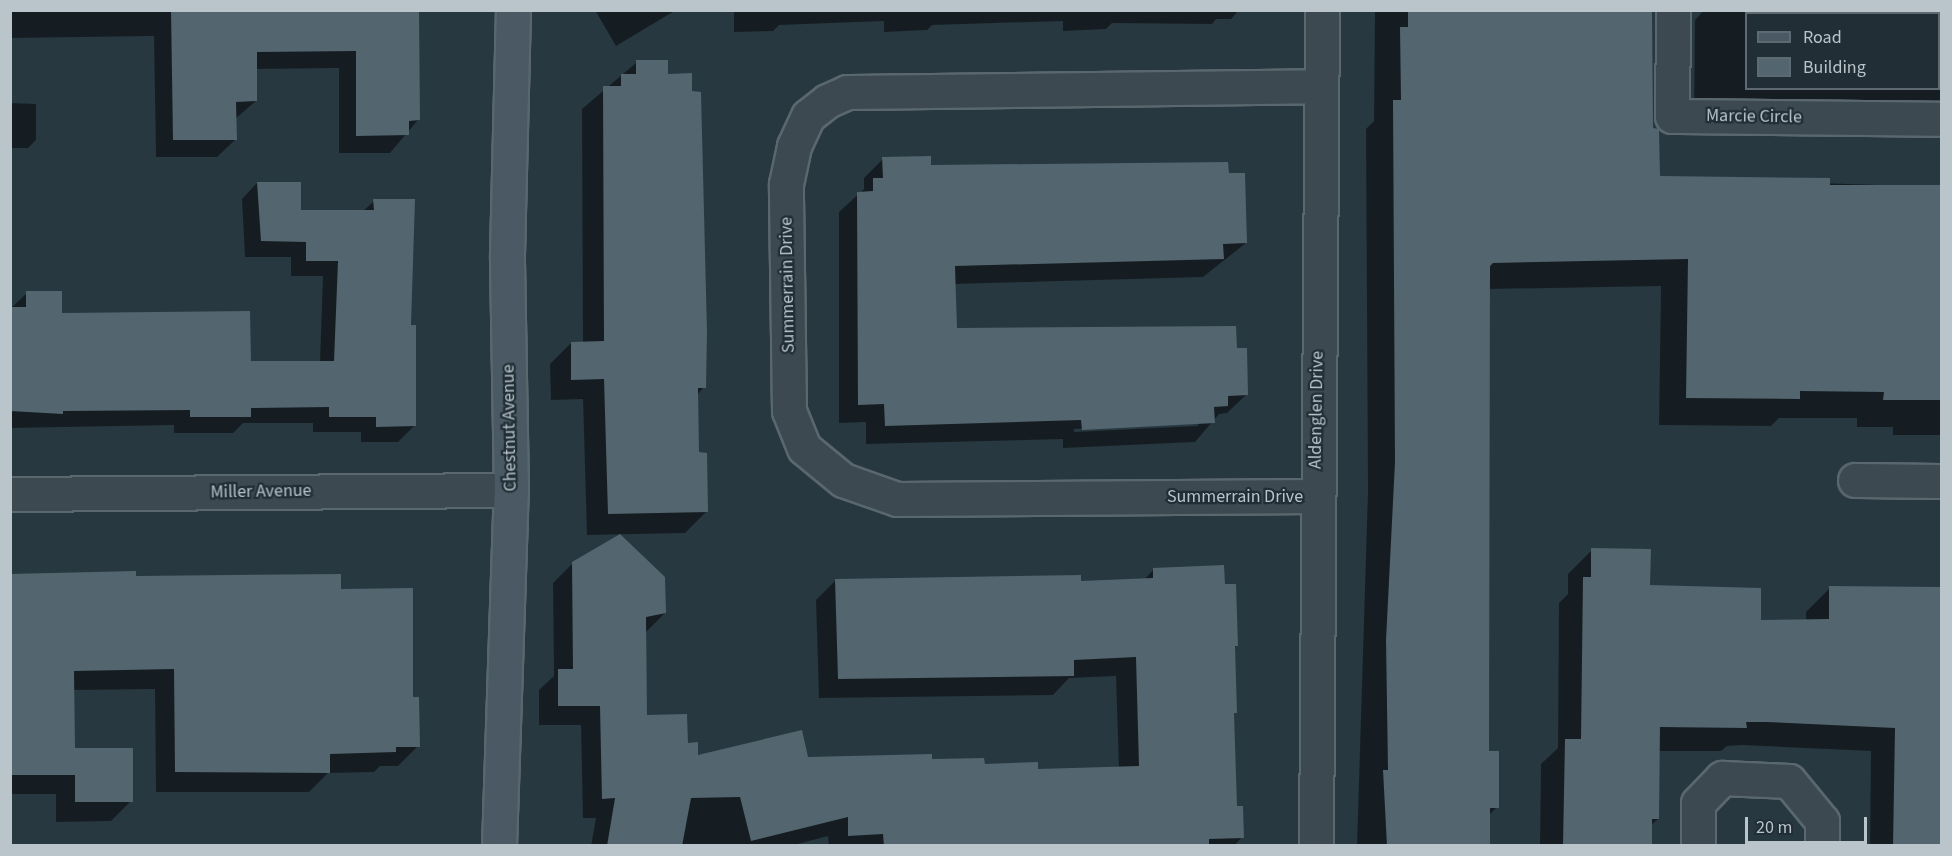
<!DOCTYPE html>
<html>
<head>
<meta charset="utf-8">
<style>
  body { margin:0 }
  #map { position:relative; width:1952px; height:856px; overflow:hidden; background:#283841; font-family:"Source Sans 3",sans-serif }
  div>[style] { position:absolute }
  .shadow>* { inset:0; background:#0007 }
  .building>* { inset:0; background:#53656e }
  .roads { filter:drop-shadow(2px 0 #5a676e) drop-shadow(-2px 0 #5a676e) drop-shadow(0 2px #5a676e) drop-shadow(0 -2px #5a676e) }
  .minor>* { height:33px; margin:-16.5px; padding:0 16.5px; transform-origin:16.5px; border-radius:16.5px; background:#3c4951 }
  .secondary>* { height:33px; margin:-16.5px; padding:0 16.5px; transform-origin:16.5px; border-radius:16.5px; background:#4a5964 }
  span { translate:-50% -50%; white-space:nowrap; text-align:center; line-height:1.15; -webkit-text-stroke:4.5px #212e36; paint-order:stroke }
  .street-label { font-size:18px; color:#b9c4cb }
  .frame { position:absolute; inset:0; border:12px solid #b9c4cb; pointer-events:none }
  .legend { position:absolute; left:1745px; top:12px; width:195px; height:78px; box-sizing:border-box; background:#212e36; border:2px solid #5e6a72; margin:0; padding:8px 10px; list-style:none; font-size:18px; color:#b9c4cb }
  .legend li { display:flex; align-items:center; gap:12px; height:30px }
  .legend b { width:30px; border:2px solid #5e6a72 }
  .scale { position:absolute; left:1745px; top:817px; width:122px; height:27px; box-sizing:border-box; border:3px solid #b9c4cb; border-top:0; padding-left:8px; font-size:18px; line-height:21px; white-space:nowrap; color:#b9c4cb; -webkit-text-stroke:4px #212e36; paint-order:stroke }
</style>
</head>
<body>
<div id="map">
  <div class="shadow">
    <i style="clip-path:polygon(10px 10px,418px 10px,418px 120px,390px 153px,339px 153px,339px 68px,255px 69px,256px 101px,235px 119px,235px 140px,217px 157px,156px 157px,154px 36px,10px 38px)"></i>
    <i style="clip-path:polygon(595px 10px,676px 10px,616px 46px)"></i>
    <i style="clip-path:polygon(734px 10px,1239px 10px,1231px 19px,1216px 19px,1212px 24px,1112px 23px,1106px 29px,1063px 31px,1063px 21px,932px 25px,927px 30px,884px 32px,884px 21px,779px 25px,773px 31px,734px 32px)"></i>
    <i style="clip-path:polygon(1375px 10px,1651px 10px,1652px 129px,1658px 178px,1942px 187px,1942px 435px,1893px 435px,1893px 427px,1857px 427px,1857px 418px,1779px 418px,1771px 426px,1659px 425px,1661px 286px,1488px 289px,1488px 753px,1497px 807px,1488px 816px,1489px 846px,1357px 846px,1368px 491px,1366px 129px,1374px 121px)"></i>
    <i style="clip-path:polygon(evenodd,1704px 10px,1942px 10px,1942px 126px,1694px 118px,1695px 20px,1704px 10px,1746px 14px,1938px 14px,1938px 88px,1746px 88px,1746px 14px)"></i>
    <i style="clip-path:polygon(637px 62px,704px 387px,697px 395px,697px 453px,706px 512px,685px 533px,587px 535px,583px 399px,551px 400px,550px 364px,571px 343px,583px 343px,582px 109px)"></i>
    <i style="clip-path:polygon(10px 103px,36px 104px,36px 140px,28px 148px,10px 148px)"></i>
    <i style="clip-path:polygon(evenodd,883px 159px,930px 167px,1227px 175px,1246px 243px,1203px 277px,954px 284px,955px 329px,1236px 349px,1247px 394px,1227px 413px,1219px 414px,1195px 442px,1063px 448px,1063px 439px,866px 444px,866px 422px,839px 423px,839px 212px,864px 189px,864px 178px,883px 159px,1201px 422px,1197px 426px,1074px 432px,1074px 429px,1201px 422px)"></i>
    <i style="clip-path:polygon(257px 183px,300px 212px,363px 211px,374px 201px,410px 327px,414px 426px,398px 442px,361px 442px,361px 432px,313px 432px,313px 423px,243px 423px,233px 433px,174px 433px,174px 425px,10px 428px,10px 309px,27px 293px,61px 315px,249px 363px,320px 362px,323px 276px,291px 276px,291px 257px,245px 257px,242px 199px)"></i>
    <i style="clip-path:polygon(1592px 550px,1649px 587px,1759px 621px,1806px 621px,1806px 612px,1830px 588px,1942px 588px,1942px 846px,1870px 846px,1871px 751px,1742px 745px,1727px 746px,1721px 751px,1658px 751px,1658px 819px,1651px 825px,1651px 846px,1540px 846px,1541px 764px,1558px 748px,1559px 603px,1568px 594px,1568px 574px)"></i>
    <i style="clip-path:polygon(573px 563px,665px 613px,645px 633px,645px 716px,686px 744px,696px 757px,930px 761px,1037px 771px,1119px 769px,1116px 676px,1069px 678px,1053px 695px,819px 698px,816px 600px,836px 580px,1079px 582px,1144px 580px,1154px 569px,1223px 586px,1237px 645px,1233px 649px,1236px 712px,1232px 715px,1236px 808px,1242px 837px,1234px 846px,829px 846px,828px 836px,790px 846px,591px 846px,596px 818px,583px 818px,581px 725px,539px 725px,539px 690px,554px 676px,553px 583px)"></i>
    <i style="clip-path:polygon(10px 576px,340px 576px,340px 591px,412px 699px,418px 746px,398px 766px,380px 766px,374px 772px,328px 773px,309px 792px,156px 792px,155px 689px,73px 690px,74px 749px,131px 801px,111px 821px,56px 822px,56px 794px,10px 794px)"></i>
  </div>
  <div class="building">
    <i style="clip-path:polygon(171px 10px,419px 10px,420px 120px,409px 121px,409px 135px,356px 136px,356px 51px,257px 52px,257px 101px,236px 102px,237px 140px,173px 140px)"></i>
    <i style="clip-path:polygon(1408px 10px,1652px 10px,1653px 128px,1659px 129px,1660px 176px,1830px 178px,1830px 185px,1941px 185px,1941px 400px,1883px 400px,1884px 392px,1800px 391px,1800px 399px,1686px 398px,1688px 259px,1493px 263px,1490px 266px,1489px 751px,1499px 751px,1499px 808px,1490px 808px,1490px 846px,1387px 846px,1383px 770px,1388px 770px,1386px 640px,1395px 462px,1393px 100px,1401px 100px,1400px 27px,1408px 27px)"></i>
    <i style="clip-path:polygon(636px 60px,668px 60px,668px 74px,692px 73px,692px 91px,701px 92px,707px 332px,706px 388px,698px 388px,699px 452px,707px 453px,708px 512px,608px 514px,604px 379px,571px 380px,571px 342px,604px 341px,603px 86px,621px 86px,621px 74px,636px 74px)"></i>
    <i style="clip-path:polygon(931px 156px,931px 165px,1228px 162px,1229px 173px,1245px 173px,1247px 243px,1223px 244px,1224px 259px,955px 266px,957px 328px,1236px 326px,1237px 348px,1247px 348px,1248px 395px,1228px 396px,1228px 406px,1214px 407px,1215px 423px,1082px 430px,1081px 420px,885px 426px,884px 404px,858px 405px,857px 192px,873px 191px,873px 178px,883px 178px,882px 157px)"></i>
    <i style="clip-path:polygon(257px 182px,301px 182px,301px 210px,374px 210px,373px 199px,415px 199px,411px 325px,416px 325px,416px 426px,376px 427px,376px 417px,329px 417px,329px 407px,251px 408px,251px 417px,190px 417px,190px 410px,63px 411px,63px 414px,10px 411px,10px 307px,26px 307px,26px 291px,62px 291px,62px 313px,250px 311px,251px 361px,334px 361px,338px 261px,306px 261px,306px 242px,261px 241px)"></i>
    <i style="clip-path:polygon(620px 534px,665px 577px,666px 613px,646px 617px,647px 715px,687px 714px,688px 743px,698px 742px,698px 755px,802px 730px,808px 757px,932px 754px,932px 759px,984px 758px,985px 764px,1038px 762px,1038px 769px,1139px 766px,1136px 657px,1074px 660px,1074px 676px,838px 679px,835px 579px,1081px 575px,1081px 581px,1153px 578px,1153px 568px,1224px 565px,1225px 584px,1236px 584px,1238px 646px,1235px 646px,1237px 713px,1234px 713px,1237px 806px,1243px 806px,1244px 838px,1209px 839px,1209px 846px,884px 846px,883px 834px,848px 836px,848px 817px,751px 841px,740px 797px,691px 798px,682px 846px,607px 846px,615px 798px,602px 799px,600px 706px,558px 706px,558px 669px,573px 669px,572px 562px)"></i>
    <i style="clip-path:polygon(1591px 548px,1651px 549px,1650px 585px,1761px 588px,1761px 620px,1829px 619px,1829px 586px,1941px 587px,1941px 846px,1893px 846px,1895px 728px,1767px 722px,1746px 722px,1747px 728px,1660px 727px,1659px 819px,1652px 819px,1652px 846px,1563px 846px,1565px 739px,1581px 739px,1583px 577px,1591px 577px)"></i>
    <i style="clip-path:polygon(136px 571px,136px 576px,341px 574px,341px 589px,413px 588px,413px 697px,419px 697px,420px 747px,396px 747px,396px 752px,330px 754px,330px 773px,175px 772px,174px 669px,74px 671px,75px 748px,133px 748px,133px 802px,75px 802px,75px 775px,10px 775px,10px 574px)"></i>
  </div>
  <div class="roads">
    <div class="minor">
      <i style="left:1673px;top:10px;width:106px;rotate:90.5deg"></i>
      <i style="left:1672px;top:116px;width:270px;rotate:0.6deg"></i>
      <i style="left:1855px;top:480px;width:87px;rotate:0.7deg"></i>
      <i style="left:10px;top:494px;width:501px;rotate:-0.46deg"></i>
      <i style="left:1316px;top:496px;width:419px;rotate:179.6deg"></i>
      <i style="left:897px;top:499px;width:57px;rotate:-160.6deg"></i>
      <i style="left:843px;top:480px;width:50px;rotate:-140.6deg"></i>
      <i style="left:804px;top:448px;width:40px;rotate:-112deg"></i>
      <i style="left:789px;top:411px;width:227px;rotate:-90.8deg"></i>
      <i style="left:786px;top:184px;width:39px;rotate:-78deg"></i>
      <i style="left:794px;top:146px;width:33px;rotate:-65deg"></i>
      <i style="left:808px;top:116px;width:24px;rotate:-38deg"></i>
      <i style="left:827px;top:101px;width:22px;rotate:-24deg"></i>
      <i style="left:847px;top:92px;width:474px;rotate:-0.7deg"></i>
      <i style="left:1316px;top:846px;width:836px;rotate:-89.59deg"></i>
      <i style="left:1698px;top:846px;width:43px;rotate:-90deg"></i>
      <i style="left:1698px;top:803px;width:35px;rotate:-46deg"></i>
      <i style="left:1722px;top:778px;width:67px;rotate:2.6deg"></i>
      <i style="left:1789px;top:781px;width:52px;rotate:50.5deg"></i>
      <i style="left:1822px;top:821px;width:25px;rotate:90deg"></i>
    </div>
    <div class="secondary">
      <i style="left:499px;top:846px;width:356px;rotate:-88.1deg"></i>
      <i style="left:511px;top:490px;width:236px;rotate:-91deg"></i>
      <i style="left:507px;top:254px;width:244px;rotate:-88.6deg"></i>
    </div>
  </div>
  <div class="street-label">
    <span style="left:1754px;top:117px;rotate:1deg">Marcie Circle</span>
    <span style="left:788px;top:285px;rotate:-91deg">Summerrain Drive</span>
    <span style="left:1317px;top:410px;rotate:-89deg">Aldenglen Drive</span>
    <span style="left:510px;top:428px;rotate:-91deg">Chestnut Avenue</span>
    <span style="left:261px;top:492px;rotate:-1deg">Miller Avenue</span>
    <span style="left:1235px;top:497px">Summerrain Drive</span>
  </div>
  <div class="frame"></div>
  <ul class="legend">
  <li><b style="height:8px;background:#4a5964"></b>Road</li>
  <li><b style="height:16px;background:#53656e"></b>Building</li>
  </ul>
  <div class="scale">20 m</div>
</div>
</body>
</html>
